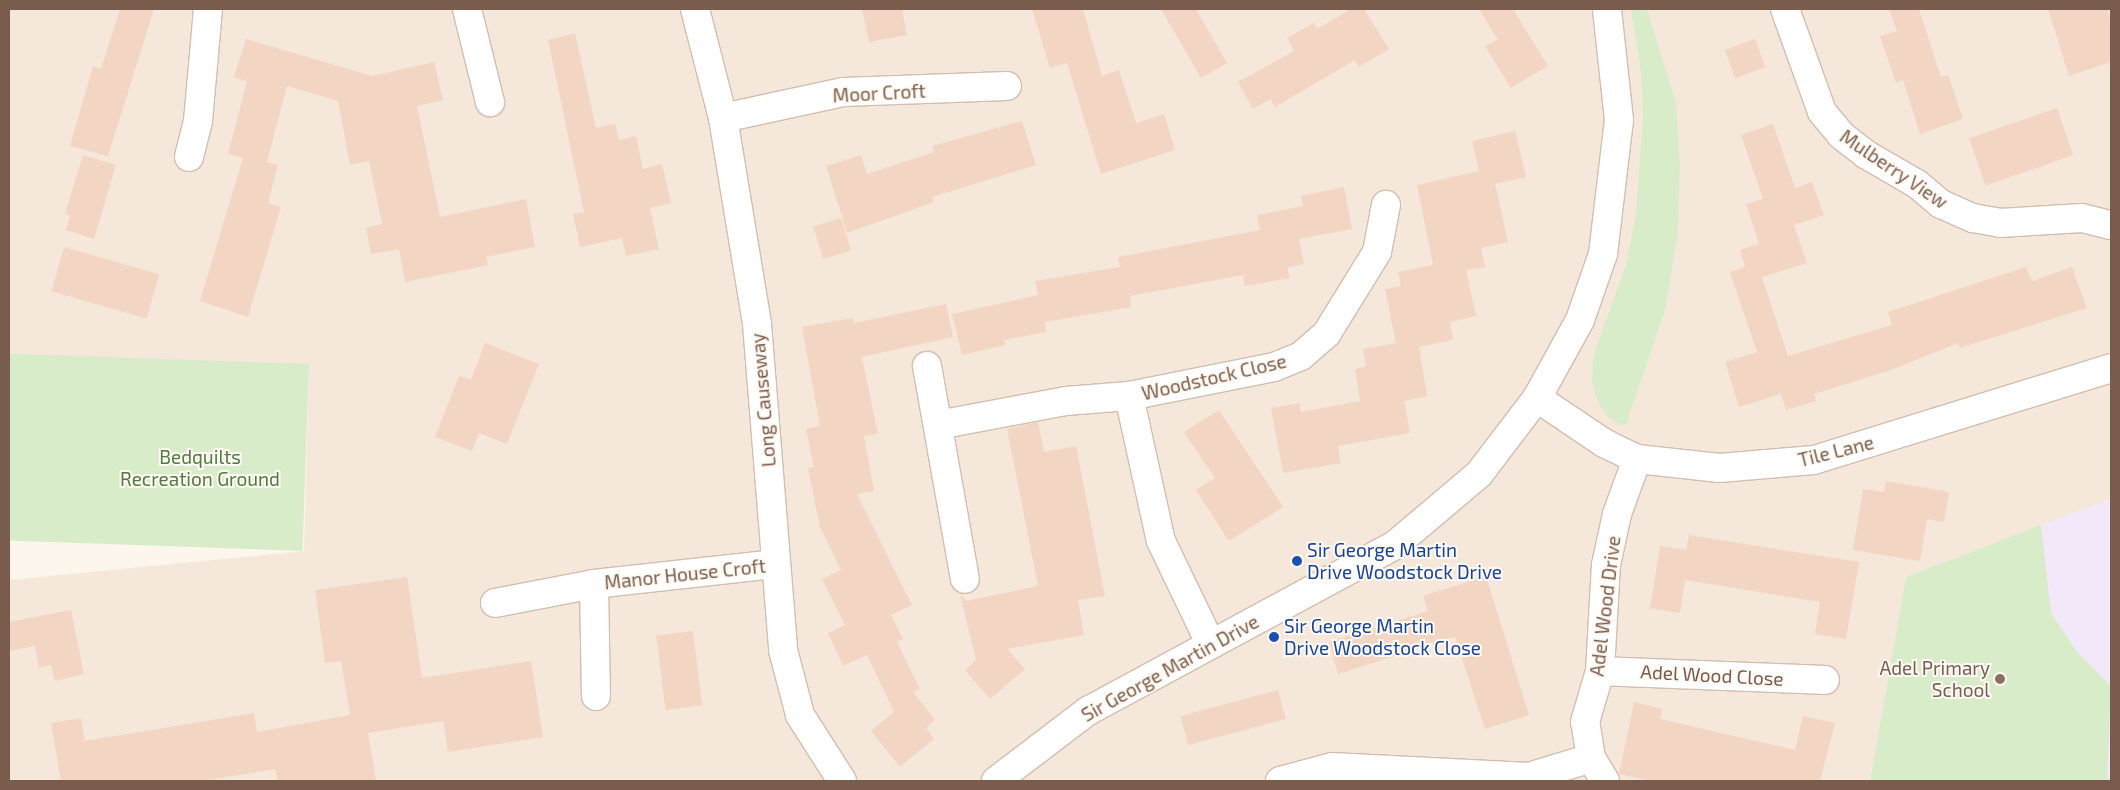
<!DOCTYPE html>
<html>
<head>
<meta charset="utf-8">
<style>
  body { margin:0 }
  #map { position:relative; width:2120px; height:790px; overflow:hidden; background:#fdf6ec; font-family:"Exo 2",sans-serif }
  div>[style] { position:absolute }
  .residential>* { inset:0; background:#f5e8da }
  .education>* { inset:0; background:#f3e8fa }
  .green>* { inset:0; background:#d8ecc9; transform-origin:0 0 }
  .building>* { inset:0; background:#f3d5c3; transform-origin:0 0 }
  .roads { filter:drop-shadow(1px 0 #d1beb0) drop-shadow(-1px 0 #d1beb0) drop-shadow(0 1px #d1beb0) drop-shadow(0 -1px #d1beb0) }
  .minor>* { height:28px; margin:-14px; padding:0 14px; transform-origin:14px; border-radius:14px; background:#fff }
  .dots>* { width:14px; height:14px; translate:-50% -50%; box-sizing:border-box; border:2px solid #fffaf3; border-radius:50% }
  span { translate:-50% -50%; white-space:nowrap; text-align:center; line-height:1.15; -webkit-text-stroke:4px #fffaf3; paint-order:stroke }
  .street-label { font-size:19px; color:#7a5c4d }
  .park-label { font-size:19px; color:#537a41 }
  .transit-label { font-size:19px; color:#164399 }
  .left { translate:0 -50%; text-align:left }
  .education-label { font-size:19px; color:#785e54 }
  .right { translate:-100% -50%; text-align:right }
  .frame { position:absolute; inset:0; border:10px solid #7a5c4d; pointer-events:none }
</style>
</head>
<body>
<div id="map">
  <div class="residential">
    <i style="clip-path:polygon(9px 9px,2111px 9px,2111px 499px,1906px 577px,1870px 781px,9px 781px,9px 580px,304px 551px,309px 364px,9px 395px)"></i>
  </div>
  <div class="education">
    <i style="clip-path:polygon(2111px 499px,2111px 781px,1870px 781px,1906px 577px)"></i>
  </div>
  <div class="green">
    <i style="clip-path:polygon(1647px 9px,1676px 103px,1680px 164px,1678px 233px,1665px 310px,1625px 427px,1607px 416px,1597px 400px,1592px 382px,1593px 356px,1626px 265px,1636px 213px,1643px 117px,1641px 71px,1631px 10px)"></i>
    <i style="left:309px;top:364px;width:187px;height:302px;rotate:92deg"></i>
    <i style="clip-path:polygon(2041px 525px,2051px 613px,2077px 652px,2111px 686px,2107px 781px,1870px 781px,1906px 577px)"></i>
  </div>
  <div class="building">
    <i style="clip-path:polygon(120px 9px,154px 9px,108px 156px,70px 146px,93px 66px,101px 69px)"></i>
    <i style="clip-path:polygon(862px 9px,902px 9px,907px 35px,869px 42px)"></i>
    <i style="clip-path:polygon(1032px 9px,1083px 9px,1102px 76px,1119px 70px,1136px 123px,1164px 114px,1175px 150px,1101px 174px,1067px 63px,1050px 68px)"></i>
    <i style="clip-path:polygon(1161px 9px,1196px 9px,1227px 63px,1201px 78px)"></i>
    <i style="clip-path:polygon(1351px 9px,1364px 9px,1389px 49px,1359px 67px,1355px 60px,1275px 107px,1271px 99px,1253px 109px,1238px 82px,1294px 51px,1287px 38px,1314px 23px,1317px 29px)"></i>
    <i style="clip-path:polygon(1479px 9px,1513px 9px,1548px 66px,1511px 88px,1485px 46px,1498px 40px)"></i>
    <i style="clip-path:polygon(1889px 9px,1919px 9px,1941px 77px,1948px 75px,1963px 119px,1920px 134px,1903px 80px,1896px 83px,1880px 36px,1897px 31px)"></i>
    <i style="clip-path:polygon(2048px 9px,2107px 9px,2111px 20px,2111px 62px,2069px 76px)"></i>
    <i style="clip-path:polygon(575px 33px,596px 128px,615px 124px,619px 140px,636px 136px,643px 169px,662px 164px,671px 203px,650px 208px,659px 249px,626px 256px,622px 238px,580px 247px,573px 214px,584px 212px,548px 40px)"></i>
    <i style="clip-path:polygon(246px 39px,372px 76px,434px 62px,443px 100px,417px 106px,440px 217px,526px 199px,535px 247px,486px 257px,488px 265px,405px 282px,399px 249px,371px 254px,366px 228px,382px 224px,369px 161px,350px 165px,338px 101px,287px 86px,267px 162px,278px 165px,268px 203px,281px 207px,248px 317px,200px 301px,243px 158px,228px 154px,247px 81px,234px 77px)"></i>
    <i style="left:1755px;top:39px;width:30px;height:32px;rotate:70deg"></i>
    <i style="left:2057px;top:108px;width:50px;height:93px;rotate:71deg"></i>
    <i style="clip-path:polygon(1022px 121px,1036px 165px,932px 197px,934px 202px,847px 233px,826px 166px,861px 155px,867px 174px,934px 152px,932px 146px)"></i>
    <i style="clip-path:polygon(1773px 124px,1795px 188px,1812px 182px,1824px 215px,1794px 225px,1807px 263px,1762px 277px,1788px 356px,1892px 325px,1888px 312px,2026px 267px,2032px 281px,2072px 267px,2087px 308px,1960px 348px,1958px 343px,1891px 370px,1814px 394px,1816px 401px,1786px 410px,1781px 394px,1739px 407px,1725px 362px,1757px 352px,1730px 272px,1745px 267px,1740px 250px,1759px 244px,1746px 204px,1763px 199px,1741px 135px)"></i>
    <i style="clip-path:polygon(1515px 131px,1526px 177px,1495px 184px,1508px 242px,1481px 248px,1485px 267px,1466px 270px,1476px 316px,1450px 322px,1453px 340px,1419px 347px,1427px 396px,1404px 401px,1410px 433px,1338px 446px,1341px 463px,1283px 473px,1271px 408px,1300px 403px,1301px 412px,1360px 401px,1355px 369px,1366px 366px,1363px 349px,1396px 343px,1385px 289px,1401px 286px,1398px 272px,1433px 265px,1417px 185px,1479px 171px,1472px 141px)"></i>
    <i style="clip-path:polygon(83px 155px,116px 165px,94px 239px,66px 230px,70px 216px,65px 214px)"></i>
    <i style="clip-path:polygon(1344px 187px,1352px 229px,1299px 239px,1304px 264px,1287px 268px,1290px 278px,1245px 286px,1243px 275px,1130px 296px,1131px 307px,1045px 322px,1046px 332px,1004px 340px,1005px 345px,962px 355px,952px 314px,1038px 295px,1035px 281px,1120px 267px,1118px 257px,1260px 230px,1257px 215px,1303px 206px,1301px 196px)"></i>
    <i style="left:841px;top:218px;width:34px;height:29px;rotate:73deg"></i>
    <i style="left:64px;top:247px;width:99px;height:46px;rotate:16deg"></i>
    <i style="clip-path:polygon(946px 304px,953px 337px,862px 357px,878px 434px,864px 436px,874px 491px,857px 494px,912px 605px,891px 615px,903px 639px,897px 642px,920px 689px,913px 692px,935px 720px,926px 728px,934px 739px,900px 767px,871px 731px,894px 712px,867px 655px,843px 666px,828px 633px,845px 625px,822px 579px,841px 570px,820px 527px,808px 468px,814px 467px,806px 429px,820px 426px,802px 327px,853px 318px,854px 323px)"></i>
    <i style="clip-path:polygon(485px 343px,539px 364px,507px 444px,479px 433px,472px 451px,435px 437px,459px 376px,471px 380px)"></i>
    <i style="clip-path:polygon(1219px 410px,1283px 507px,1229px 541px,1196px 490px,1215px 478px,1184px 432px)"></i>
    <i style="clip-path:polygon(1038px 422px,1044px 452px,1076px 446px,1105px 596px,1078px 600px,1084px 635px,1007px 649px,1025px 669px,990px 699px,965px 670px,976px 660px,960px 594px,966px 601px,1038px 586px,1007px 429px)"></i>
    <i style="clip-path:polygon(1886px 481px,1949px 492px,1944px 522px,1927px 519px,1920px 561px,1853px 550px,1863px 489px,1884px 492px)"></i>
    <i style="clip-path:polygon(1689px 535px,1859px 562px,1846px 639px,1815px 634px,1820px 602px,1685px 580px,1680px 613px,1650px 608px,1660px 546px,1686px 550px)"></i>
    <i style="clip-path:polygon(1486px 576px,1529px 715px,1485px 729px,1455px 637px,1338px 674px,1329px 642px,1428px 611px,1423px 596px)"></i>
    <i style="clip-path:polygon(407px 577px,422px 678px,531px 661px,543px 737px,448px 752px,443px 721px,368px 733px,376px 781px,278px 781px,275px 769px,203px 781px,61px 781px,51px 723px,81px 718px,85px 741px,254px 713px,257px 732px,350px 715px,341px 661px,325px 663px,315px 590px)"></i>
    <i style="clip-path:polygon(71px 610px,84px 674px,55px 681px,51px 665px,39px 668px,35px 646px,9px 651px,9px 622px)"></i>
    <i style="left:693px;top:631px;width:75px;height:37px;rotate:83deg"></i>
    <i style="left:1278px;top:690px;width:30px;height:101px;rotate:75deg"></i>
    <i style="clip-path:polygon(1634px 702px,1662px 709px,1660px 719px,1795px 750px,1803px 716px,1835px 723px,1820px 781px,1651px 781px,1619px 774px)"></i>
  </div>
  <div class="roads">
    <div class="minor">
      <i style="left:467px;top:9px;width:96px;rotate:76.1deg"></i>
      <i style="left:695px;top:9px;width:113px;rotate:75.6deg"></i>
      <i style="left:723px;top:118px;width:209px;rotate:80.6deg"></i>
      <i style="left:757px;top:324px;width:327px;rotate:85.4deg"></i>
      <i style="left:783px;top:650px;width:67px;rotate:75.3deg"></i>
      <i style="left:800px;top:715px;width:78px;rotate:57.5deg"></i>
      <i style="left:1785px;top:9px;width:109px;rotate:70.2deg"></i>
      <i style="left:1822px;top:112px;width:30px;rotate:50deg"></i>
      <i style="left:1841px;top:135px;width:33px;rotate:38deg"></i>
      <i style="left:1867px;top:155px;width:58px;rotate:30.1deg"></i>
      <i style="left:1917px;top:184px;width:31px;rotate:40deg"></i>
      <i style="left:1941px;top:204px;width:35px;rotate:24deg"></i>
      <i style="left:1973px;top:218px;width:27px;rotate:10deg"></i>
      <i style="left:2000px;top:223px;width:82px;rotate:-3.5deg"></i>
      <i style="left:2082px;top:218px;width:30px;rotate:14deg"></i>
      <i style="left:723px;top:118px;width:123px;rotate:-12.2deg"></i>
      <i style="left:843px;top:92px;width:164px;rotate:-2.1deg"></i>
      <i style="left:189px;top:157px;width:37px;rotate:-76deg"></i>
      <i style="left:198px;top:121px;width:112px;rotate:-84.9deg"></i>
      <i style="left:927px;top:366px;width:216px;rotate:79.9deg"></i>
      <i style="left:1129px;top:396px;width:148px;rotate:77.6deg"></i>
      <i style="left:1161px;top:541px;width:113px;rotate:64.3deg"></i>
      <i style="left:1537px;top:398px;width:81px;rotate:33.9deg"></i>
      <i style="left:1604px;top:443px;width:37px;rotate:26deg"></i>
      <i style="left:1637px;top:459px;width:83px;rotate:6.2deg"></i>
      <i style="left:1720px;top:468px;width:94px;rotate:-4.9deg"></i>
      <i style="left:1814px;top:460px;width:311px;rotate:-17.2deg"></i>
      <i style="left:938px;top:425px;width:130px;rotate:-10.6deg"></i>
      <i style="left:1066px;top:401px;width:63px;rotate:-4.5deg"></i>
      <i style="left:1129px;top:396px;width:148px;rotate:-11.3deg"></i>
      <i style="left:1274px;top:367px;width:29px;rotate:-22deg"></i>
      <i style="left:1301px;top:356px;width:35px;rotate:-41deg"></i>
      <i style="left:1327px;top:333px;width:95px;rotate:-58.3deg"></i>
      <i style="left:1377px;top:252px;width:48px;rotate:-79.2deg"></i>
      <i style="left:594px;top:584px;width:112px;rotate:89deg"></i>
      <i style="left:495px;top:603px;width:101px;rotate:-10.9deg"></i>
      <i style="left:594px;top:584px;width:183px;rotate:-6.3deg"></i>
      <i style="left:1600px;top:671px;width:225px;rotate:2.3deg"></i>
      <i style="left:996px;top:781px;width:116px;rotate:-37.3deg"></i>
      <i style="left:1088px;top:711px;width:349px;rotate:-28.4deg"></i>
      <i style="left:1395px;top:545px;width:110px;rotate:-40.2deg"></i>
      <i style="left:1479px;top:474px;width:96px;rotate:-52.7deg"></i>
      <i style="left:1537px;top:398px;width:89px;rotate:-61.1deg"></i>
      <i style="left:1580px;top:320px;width:70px;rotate:-70.8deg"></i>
      <i style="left:1603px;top:254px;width:135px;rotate:-83.2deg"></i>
      <i style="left:1619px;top:120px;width:112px;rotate:-96.2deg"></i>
      <i style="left:1280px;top:781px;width:54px;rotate:-15.1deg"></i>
      <i style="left:1332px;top:767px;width:197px;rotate:2.9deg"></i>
      <i style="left:1529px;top:777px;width:65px;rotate:-17deg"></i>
      <i style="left:1605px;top:781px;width:27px;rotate:-121deg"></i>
      <i style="left:1591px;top:758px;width:36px;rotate:-99deg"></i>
      <i style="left:1585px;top:722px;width:53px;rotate:-73.6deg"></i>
      <i style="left:1600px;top:671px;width:106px;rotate:-86.8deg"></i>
      <i style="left:1606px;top:565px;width:52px;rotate:-77.8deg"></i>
      <i style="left:1617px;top:514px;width:59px;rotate:-70deg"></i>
    </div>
  </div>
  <div class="dots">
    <i style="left:1297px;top:561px;background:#1a4fb4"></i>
    <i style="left:1274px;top:637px;background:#1a4fb4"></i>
    <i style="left:2000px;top:679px;background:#8d6e63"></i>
  </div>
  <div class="street-label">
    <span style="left:879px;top:93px;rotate:-3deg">Moor Croft</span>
    <span style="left:1894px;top:169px;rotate:34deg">Mulberry View</span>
    <span style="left:1214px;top:377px;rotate:-13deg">Woodstock Close</span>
    <span style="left:763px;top:400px;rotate:-95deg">Long Causeway</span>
    <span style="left:1836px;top:451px;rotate:-14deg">Tile Lane</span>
    <span style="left:685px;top:574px;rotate:-6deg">Manor House Croft</span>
    <span style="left:1605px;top:606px;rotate:-83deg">Adel Wood Drive</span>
    <span style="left:1170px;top:668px;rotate:-29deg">Sir George Martin Drive</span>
    <span style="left:1712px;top:675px;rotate:3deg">Adel Wood Close</span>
  </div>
  <div class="park-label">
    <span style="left:200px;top:468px">Bedquilts<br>Recreation Ground</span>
  </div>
  <div class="transit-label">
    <span class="left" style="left:1307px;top:561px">Sir George Martin<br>Drive Woodstock Drive</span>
    <span class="left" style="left:1284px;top:637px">Sir George Martin<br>Drive Woodstock Close</span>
  </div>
  <div class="education-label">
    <span class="right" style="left:1990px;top:679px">Adel Primary<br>School</span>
  </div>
  <div class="frame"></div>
</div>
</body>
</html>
